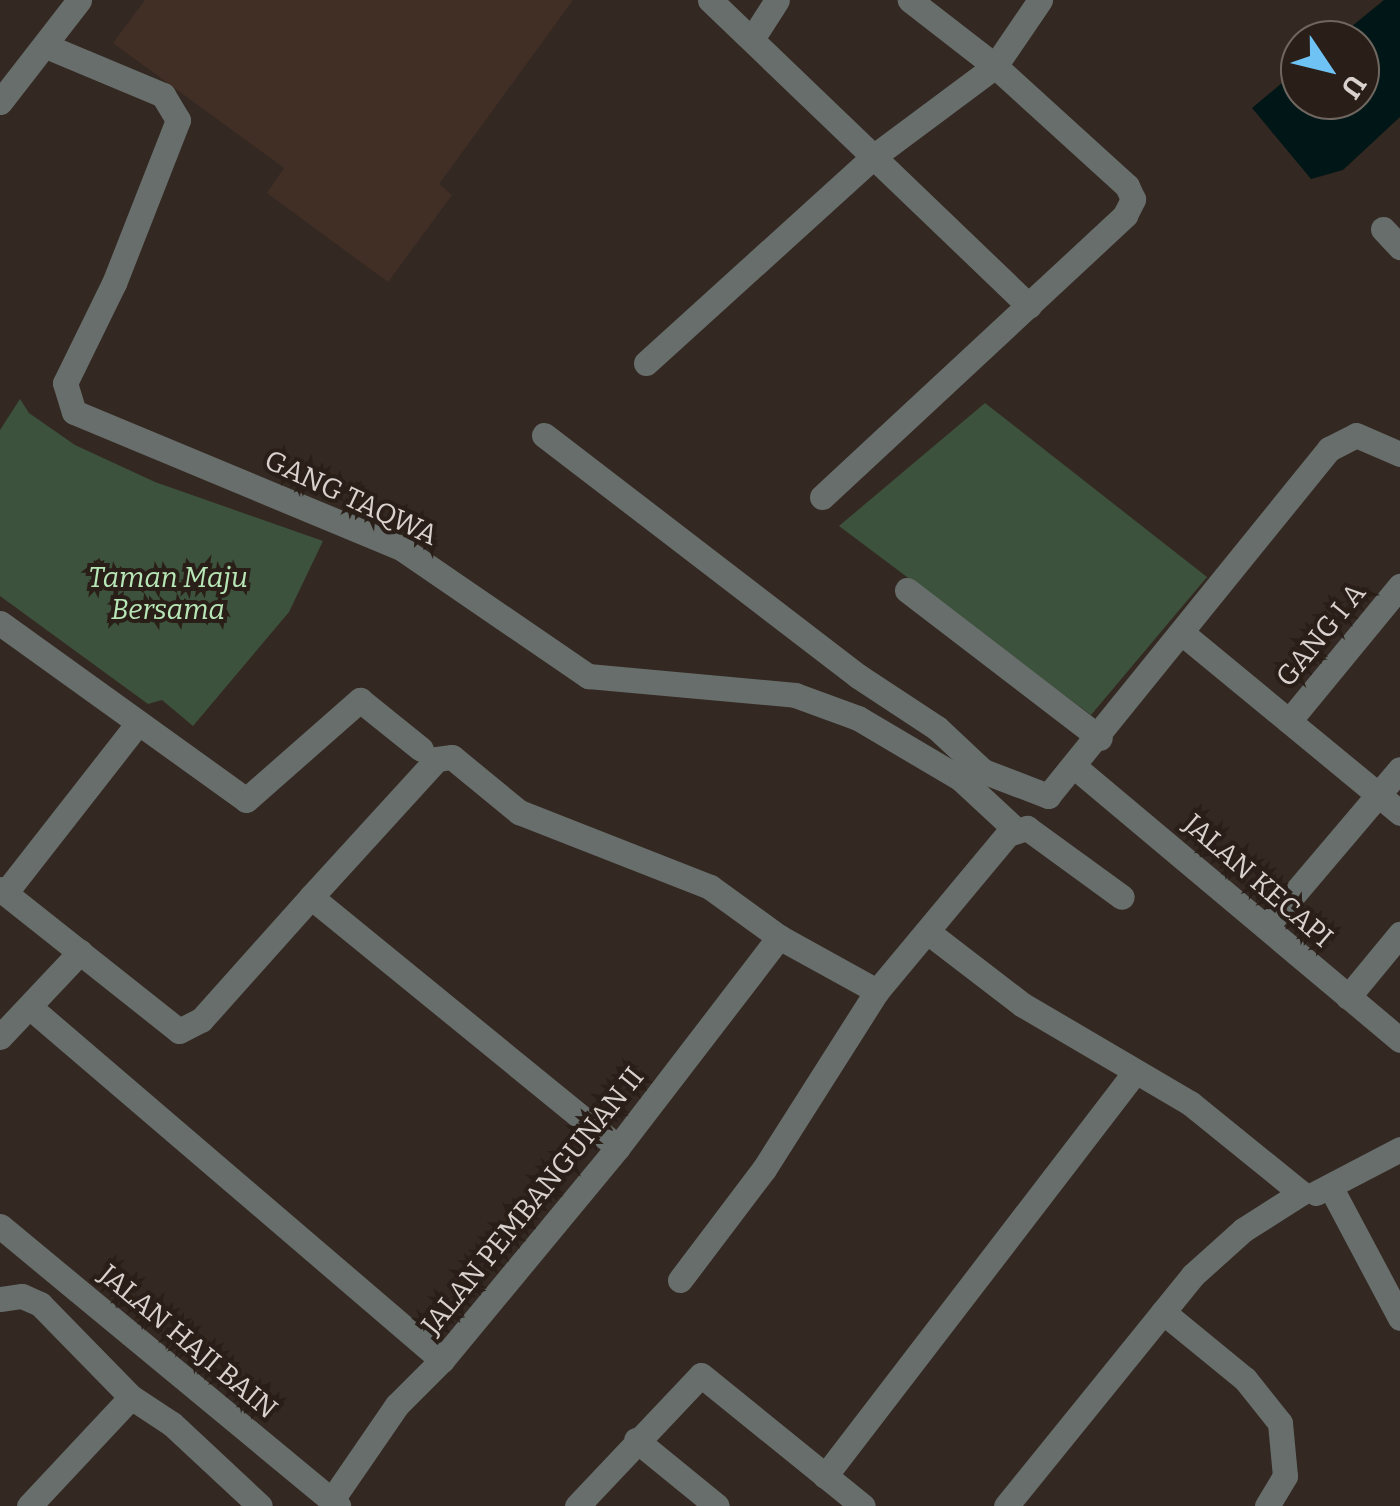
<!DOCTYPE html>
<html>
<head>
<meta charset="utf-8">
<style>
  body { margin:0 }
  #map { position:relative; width:1400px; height:1506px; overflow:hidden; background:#342822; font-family:Bitter,serif }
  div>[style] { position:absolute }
  .built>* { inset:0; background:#412f26 }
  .green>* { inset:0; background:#3c523c }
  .water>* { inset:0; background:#011717 }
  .minor>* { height:25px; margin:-12.5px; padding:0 12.5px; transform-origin:12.5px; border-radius:12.5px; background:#676e6b }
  span { translate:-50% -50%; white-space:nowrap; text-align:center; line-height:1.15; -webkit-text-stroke:8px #2a1f18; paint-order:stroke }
  .street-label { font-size:28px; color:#d9d1cd }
  .park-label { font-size:28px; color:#b8e7b7; font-style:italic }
  .north { position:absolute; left:1280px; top:20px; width:100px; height:100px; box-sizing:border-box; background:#2a1f18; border:2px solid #706660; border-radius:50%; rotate:125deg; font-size:28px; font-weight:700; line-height:40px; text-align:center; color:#d9d1cd }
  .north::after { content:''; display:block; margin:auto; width:35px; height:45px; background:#6ec2f4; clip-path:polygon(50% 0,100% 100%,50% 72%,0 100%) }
</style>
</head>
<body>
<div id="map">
  <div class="built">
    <i style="clip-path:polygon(145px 0,573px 0,439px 184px,452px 195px,388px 282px,267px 193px,284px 168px,113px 43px)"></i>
  </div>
  <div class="green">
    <i style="clip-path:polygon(20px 399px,29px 413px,75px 445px,155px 482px,323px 541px,289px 612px,193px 726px,162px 700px,148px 704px,0 596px,0 430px)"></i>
    <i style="clip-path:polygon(985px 403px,1207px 577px,1091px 715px,839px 526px)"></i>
  </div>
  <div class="water">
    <i style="clip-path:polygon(1384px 0,1400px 0,1400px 117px,1343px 170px,1311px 179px,1252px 108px,1300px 68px,1300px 100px,1360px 100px,1360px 40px,1335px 40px)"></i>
  </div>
  <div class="minor">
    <i style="left:710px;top:0;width:442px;rotate:43.8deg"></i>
    <i style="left:752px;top:39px;width:46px;rotate:-57.3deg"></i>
    <i style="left:46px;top:46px;width:127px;rotate:22.7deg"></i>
    <i style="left:163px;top:95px;width:29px;rotate:59deg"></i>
    <i style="left:178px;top:120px;width:175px;rotate:111.4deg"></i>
    <i style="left:114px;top:283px;width:111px;rotate:116.1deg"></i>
    <i style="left:65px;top:383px;width:30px;rotate:73deg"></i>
    <i style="left:74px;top:412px;width:354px;rotate:22.6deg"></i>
    <i style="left:401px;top:548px;width:227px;rotate:34.4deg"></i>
    <i style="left:588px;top:676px;width:208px;rotate:5.2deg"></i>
    <i style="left:795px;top:695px;width:67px;rotate:20.1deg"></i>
    <i style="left:858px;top:718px;width:120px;rotate:30.6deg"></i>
    <i style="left:961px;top:779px;width:75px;rotate:42.8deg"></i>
    <i style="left:0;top:102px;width:129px;rotate:-52.2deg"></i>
    <i style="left:1383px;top:229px;width:25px;rotate:47deg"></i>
    <i style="left:646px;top:363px;width:307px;rotate:-42.2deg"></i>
    <i style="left:873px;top:157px;width:152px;rotate:-36.7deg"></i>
    <i style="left:995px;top:66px;width:80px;rotate:-55.7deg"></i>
    <i style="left:544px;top:435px;width:396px;rotate:37.5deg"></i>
    <i style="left:858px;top:676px;width:95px;rotate:33.4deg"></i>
    <i style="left:937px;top:728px;width:63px;rotate:43.1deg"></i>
    <i style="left:983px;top:771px;width:70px;rotate:21deg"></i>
    <i style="left:1048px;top:796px;width:447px;rotate:-51deg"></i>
    <i style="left:1329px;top:449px;width:30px;rotate:-27deg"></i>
    <i style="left:1356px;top:435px;width:48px;rotate:23.4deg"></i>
    <i style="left:822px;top:497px;width:414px;rotate:-42.9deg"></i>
    <i style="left:1125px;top:215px;width:18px;rotate:-63deg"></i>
    <i style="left:1133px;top:199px;width:14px;rotate:-115deg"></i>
    <i style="left:1127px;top:186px;width:178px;rotate:-137.7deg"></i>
    <i style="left:995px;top:66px;width:108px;rotate:-142.2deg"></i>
    <i style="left:907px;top:590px;width:243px;rotate:37.5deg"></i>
    <i style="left:0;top:623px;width:303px;rotate:35.7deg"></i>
    <i style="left:246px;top:800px;width:152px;rotate:-41.3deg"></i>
    <i style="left:360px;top:700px;width:78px;rotate:38.8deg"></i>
    <i style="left:1182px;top:633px;width:283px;rotate:39.5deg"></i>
    <i style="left:1289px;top:721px;width:175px;rotate:-50.6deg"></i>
    <i style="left:1076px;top:768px;width:423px;rotate:40deg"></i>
    <i style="left:0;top:889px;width:228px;rotate:38.4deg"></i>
    <i style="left:179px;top:1031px;width:25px;rotate:-27deg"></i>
    <i style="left:201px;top:1020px;width:165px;rotate:-48.2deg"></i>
    <i style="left:311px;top:897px;width:396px;rotate:39.2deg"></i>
    <i style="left:6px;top:892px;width:214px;rotate:-52deg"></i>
    <i style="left:311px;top:897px;width:187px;rotate:-47.6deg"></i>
    <i style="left:437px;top:759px;width:15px;rotate:-8deg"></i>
    <i style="left:452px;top:757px;width:87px;rotate:39.4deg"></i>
    <i style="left:519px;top:812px;width:205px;rotate:21.4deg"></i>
    <i style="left:710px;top:887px;width:85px;rotate:35.9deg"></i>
    <i style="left:779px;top:937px;width:112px;rotate:28.9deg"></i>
    <i style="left:1266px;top:927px;width:207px;rotate:-49.7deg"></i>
    <i style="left:929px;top:933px;width:118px;rotate:37.5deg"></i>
    <i style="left:1023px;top:1005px;width:194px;rotate:30.4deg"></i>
    <i style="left:1190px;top:1103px;width:143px;rotate:39deg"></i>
    <i style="left:1348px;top:997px;width:82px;rotate:-50.5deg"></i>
    <i style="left:32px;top:1009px;width:540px;rotate:40.57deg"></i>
    <i style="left:0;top:1037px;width:117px;rotate:-46.7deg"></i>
    <i style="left:1331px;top:1188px;width:147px;rotate:62deg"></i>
    <i style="left:1316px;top:1193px;width:95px;rotate:-27.6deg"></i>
    <i style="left:0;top:1226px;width:439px;rotate:39.6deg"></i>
    <i style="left:680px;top:1280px;width:139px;rotate:-52.9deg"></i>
    <i style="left:764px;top:1169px;width:211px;rotate:-57.6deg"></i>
    <i style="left:877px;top:991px;width:204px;rotate:-50.2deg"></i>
    <i style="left:1008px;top:834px;width:20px;rotate:-18deg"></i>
    <i style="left:1027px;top:828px;width:117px;rotate:36deg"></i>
    <i style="left:0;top:1299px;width:22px;rotate:-8deg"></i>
    <i style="left:22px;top:1296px;width:20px;rotate:24deg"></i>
    <i style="left:40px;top:1304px;width:130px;rotate:45.6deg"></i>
    <i style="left:131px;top:1397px;width:49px;rotate:33.4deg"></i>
    <i style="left:172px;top:1424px;width:120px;rotate:43deg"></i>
    <i style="left:1163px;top:1312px;width:106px;rotate:39.3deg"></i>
    <i style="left:1245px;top:1379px;width:56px;rotate:51.5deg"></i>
    <i style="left:1280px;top:1423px;width:53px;rotate:84.6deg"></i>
    <i style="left:1285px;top:1476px;width:35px;rotate:121deg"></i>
    <i style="left:636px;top:1440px;width:104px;rotate:39.2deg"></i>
    <i style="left:825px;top:1476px;width:509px;rotate:-52.5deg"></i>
    <i style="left:331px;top:1501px;width:116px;rotate:-55.5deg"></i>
    <i style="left:397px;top:1405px;width:64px;rotate:-45deg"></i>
    <i style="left:442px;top:1360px;width:276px;rotate:-50.4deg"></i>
    <i style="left:618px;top:1147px;width:265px;rotate:-52.5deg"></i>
    <i style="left:29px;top:1506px;width:149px;rotate:-46.9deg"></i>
    <i style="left:577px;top:1506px;width:180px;rotate:-46.6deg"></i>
    <i style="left:701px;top:1375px;width:208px;rotate:39deg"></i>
    <i style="left:1006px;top:1506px;width:297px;rotate:-51deg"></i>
    <i style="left:1193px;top:1275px;width:67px;rotate:-42deg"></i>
    <i style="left:1243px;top:1230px;width:69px;rotate:-32.5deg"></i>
  </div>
  <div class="street-label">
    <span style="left:351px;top:498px;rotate:25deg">GANG TAQWA</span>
    <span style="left:1321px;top:635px;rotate:-51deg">GANG I A</span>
    <span style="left:1258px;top:881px;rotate:41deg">JALAN KECAPI</span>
    <span style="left:533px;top:1201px;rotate:-51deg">JALAN PEMBANGUNAN II</span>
    <span style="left:188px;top:1342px;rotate:40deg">JALAN HAJI BAIN</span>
  </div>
  <div class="park-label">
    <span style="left:168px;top:594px">Taman Maju<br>Bersama</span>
  </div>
  <div class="north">U</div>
</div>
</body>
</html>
